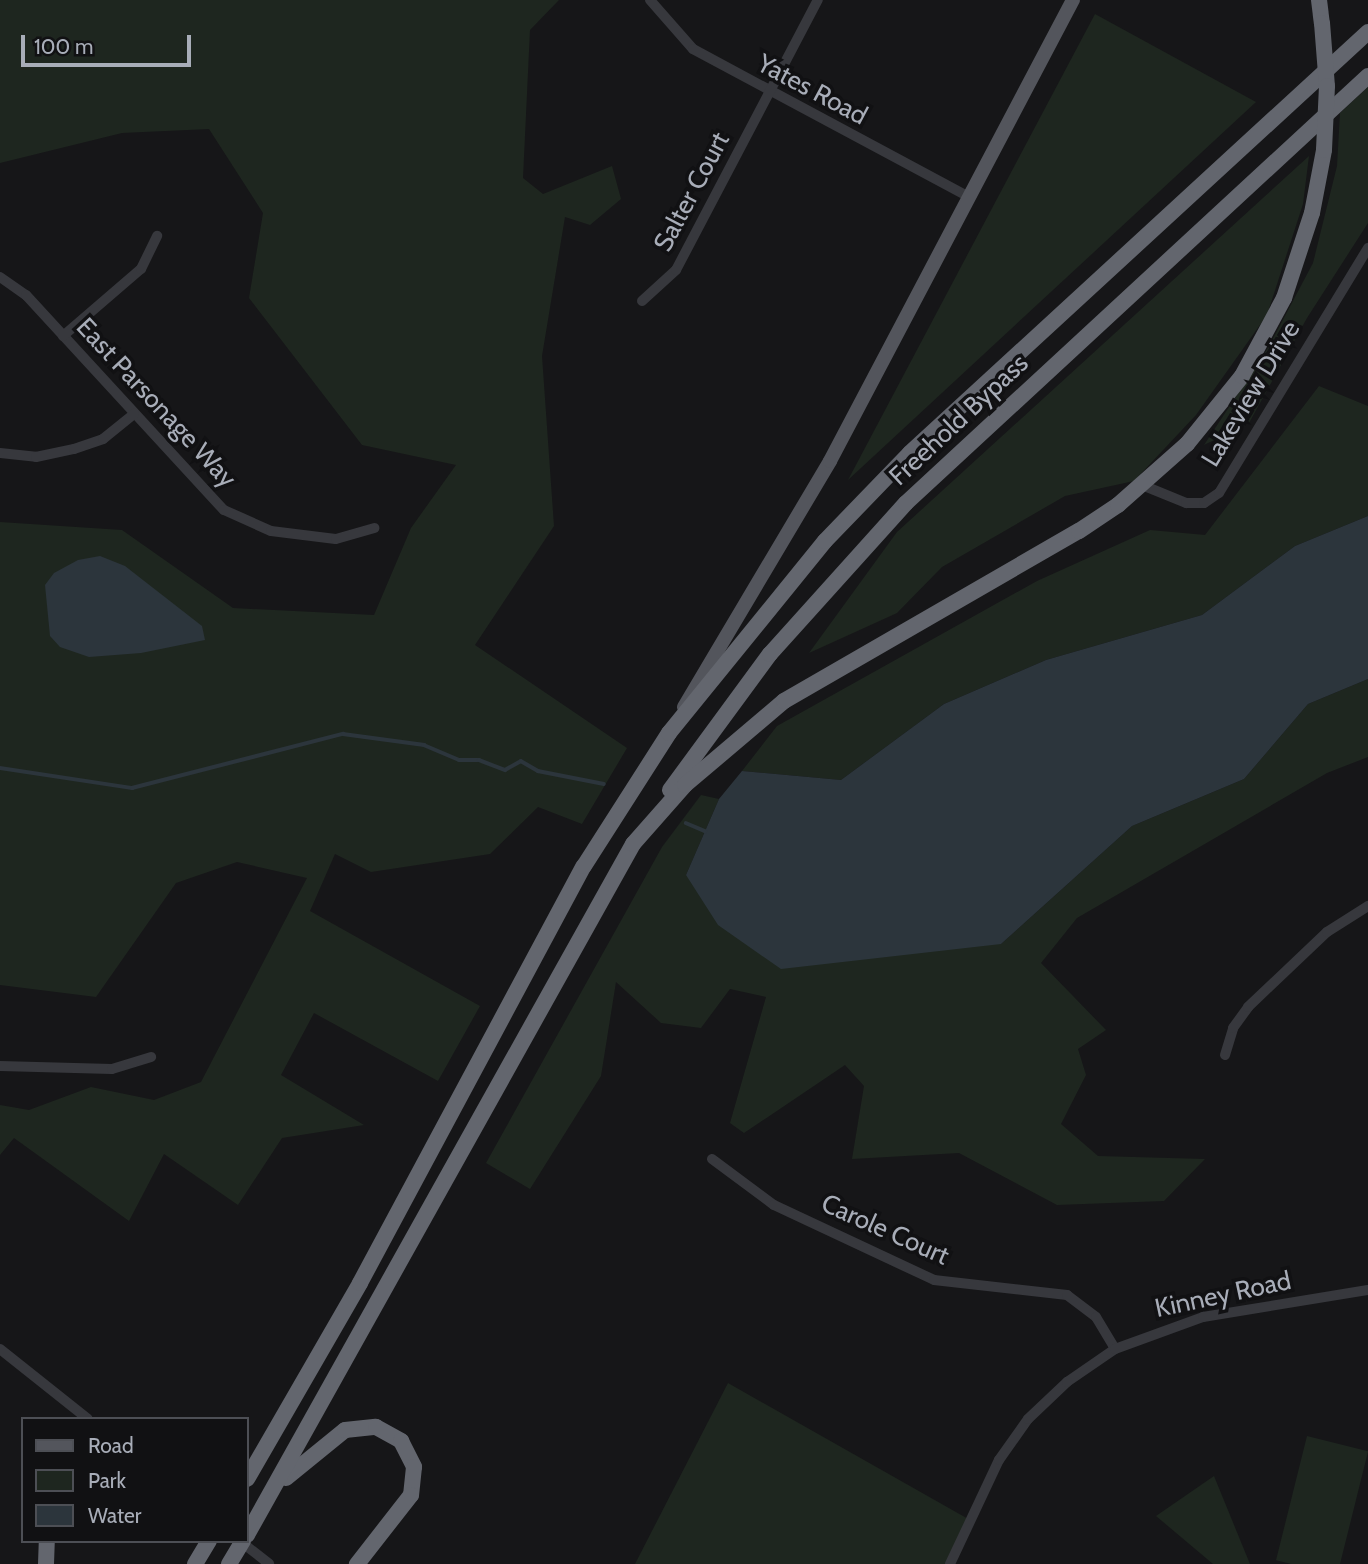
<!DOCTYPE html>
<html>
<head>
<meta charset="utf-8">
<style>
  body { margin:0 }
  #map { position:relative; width:1368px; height:1564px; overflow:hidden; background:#161618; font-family:Cabin,sans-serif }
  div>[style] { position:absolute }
  .green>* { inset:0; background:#1e261f; transform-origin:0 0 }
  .water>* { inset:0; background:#2c353c }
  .stream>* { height:3.5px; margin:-1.75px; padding:0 1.75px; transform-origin:1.75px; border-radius:1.75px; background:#2c353c }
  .minor>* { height:10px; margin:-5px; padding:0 5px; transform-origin:5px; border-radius:5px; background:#37383d }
  .major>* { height:14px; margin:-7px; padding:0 7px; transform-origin:7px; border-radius:7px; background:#53555c }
  .highway>* { height:16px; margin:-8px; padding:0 8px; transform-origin:8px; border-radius:8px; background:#63666e }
  .highway-bridge>* { height:16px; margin:-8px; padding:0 8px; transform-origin:8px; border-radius:8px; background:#63666e }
  span { translate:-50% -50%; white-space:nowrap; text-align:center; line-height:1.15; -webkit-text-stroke:7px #111113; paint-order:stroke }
  .street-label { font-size:26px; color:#a8adb8 }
  .legend { position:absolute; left:21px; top:1417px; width:228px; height:126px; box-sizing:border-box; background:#111113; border:2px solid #4d4f55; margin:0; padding:9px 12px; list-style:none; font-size:21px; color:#a8adb8 }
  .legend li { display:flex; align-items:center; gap:14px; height:35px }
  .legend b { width:35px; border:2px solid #4d4f55 }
  .scale { position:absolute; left:21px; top:35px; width:170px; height:32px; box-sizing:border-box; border:4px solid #a8adb8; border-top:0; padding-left:9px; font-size:21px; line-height:24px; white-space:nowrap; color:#a8adb8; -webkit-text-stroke:5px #111113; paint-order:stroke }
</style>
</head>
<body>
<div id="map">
  <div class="green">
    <i style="clip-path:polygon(0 0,559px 0,530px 30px,523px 178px,543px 194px,612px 166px,621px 199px,590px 225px,565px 217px,542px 356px,554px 526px,475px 645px,627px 748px,582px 824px,538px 807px,490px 854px,371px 872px,335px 854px,310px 911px,480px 1006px,438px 1081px,314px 1013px,281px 1075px,364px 1125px,282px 1138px,238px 1205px,164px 1154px,129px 1221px,14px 1138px,0 1155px,0 1105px,29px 1110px,91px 1087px,154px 1100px,201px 1082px,307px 878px,237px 862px,176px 883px,96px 997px,0 985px,0 522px,122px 530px,233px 608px,374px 615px,411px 528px,456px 465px,362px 445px,249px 298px,263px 213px,209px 129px,122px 133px,0 163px)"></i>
    <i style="clip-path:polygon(1095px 14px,1256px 102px,848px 480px)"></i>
    <i style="clip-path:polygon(1368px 87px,1368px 223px,1307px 318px,1249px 423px,1204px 445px,1268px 348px,1313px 263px,1337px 166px,1340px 113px)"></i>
    <i style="clip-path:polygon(1309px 156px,1303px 204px,1267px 315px,1196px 415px,1134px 481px,1065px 496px,942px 567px,897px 613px,809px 653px,897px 532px)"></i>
    <i style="clip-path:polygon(1319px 386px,1368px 406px,1368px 516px,1295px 546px,1202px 615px,1046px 660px,944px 704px,841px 780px,742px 771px,777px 726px,1037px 581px,1150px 530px,1205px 535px)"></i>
    <i style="clip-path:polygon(1368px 679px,1368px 757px,1327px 773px,1077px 918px,1041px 963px,1106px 1030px,1078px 1049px,1086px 1075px,1061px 1124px,1098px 1156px,1205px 1159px,1164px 1201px,1057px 1205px,959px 1153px,852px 1159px,864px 1086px,845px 1065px,744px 1133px,730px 1123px,766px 997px,730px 989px,701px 1028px,661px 1023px,616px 982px,601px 1076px,530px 1189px,486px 1163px,662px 847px,701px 795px,719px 799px,686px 875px,1001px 944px,1132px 826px,1244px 779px,1308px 704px)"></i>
    <i style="clip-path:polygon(728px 1383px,970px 1520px,951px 1564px,635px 1564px)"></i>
    <i style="left:1307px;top:1436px;width:63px;height:128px;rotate:14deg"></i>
    <i style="clip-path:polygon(1214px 1476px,1250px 1564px,1213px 1564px,1156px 1516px)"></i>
  </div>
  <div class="water">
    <i style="clip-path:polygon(1368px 516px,1368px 679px,1308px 704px,1244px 779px,1132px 826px,1001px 944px,781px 969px,718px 925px,686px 875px,719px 799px,742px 771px,841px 780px,944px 704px,1046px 660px,1202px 615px,1295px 546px)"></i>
    <i style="clip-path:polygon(100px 556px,125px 566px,202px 626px,205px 640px,141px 653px,89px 657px,60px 647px,50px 636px,45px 585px,54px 573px,78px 560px)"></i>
  </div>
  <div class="stream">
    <i style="left:0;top:768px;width:134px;rotate:8.6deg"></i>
    <i style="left:132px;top:788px;width:218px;rotate:-14.4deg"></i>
    <i style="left:343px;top:734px;width:82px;rotate:7.7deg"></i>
    <i style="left:424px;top:745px;width:38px;rotate:23deg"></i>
    <i style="left:459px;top:760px;width:20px"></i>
    <i style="left:479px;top:760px;width:28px;rotate:21deg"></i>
    <i style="left:505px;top:770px;width:18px;rotate:-29deg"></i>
    <i style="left:521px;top:761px;width:20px;rotate:30deg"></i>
    <i style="left:538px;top:771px;width:67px;rotate:11.1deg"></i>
    <i style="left:686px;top:823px;width:21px;rotate:23deg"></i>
  </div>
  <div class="minor">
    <i style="left:650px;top:0;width:65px;rotate:48.7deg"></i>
    <i style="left:693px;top:49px;width:313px;rotate:28.2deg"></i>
    <i style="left:0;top:277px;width:32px;rotate:35deg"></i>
    <i style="left:26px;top:295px;width:292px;rotate:47.4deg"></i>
    <i style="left:224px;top:510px;width:51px;rotate:24.1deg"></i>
    <i style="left:271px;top:531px;width:65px;rotate:7deg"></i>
    <i style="left:336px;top:539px;width:40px;rotate:-16deg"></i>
    <i style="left:642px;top:301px;width:46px;rotate:-42.4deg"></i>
    <i style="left:676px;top:270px;width:305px;rotate:-62.3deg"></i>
    <i style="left:63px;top:336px;width:103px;rotate:-40.7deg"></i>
    <i style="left:141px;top:269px;width:37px;rotate:-64deg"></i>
    <i style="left:0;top:453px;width:36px;rotate:6deg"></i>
    <i style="left:36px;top:457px;width:39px;rotate:-12deg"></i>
    <i style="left:74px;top:449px;width:31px;rotate:-19deg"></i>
    <i style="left:103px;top:439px;width:40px;rotate:-39deg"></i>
    <i style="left:1142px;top:485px;width:48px;rotate:22.2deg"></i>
    <i style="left:1186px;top:503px;width:18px"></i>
    <i style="left:1204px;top:503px;width:18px;rotate:-34deg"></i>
    <i style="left:1219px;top:493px;width:287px;rotate:-58.7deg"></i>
    <i style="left:1225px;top:1055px;width:28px;rotate:-73deg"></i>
    <i style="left:1233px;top:1028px;width:26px;rotate:-54deg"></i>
    <i style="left:1248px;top:1007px;width:109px;rotate:-43.5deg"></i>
    <i style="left:1327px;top:932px;width:49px;rotate:-32.4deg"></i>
    <i style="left:0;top:1066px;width:112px;rotate:1.5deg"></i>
    <i style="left:112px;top:1069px;width:41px;rotate:-17.1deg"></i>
    <i style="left:712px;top:1159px;width:77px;rotate:36.6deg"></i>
    <i style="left:774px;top:1205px;width:177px;rotate:25.1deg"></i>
    <i style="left:934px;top:1280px;width:134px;rotate:6.4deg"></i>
    <i style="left:1067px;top:1295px;width:36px;rotate:37deg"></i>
    <i style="left:1096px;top:1317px;width:37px;rotate:59deg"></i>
    <i style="left:0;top:1349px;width:112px;rotate:38.5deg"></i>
    <i style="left:240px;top:1541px;width:37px;rotate:38deg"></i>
    <i style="left:950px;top:1564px;width:115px;rotate:-64.8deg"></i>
    <i style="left:999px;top:1460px;width:50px;rotate:-54.7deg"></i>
    <i style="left:1028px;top:1419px;width:54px;rotate:-43.5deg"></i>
    <i style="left:1067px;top:1382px;width:58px;rotate:-34.5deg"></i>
    <i style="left:1115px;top:1349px;width:94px;rotate:-20deg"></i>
    <i style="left:1203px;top:1317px;width:167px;rotate:-9.3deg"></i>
  </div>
  <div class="major">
    <i style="left:684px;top:707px;width:286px;rotate:-59.3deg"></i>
    <i style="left:830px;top:461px;width:521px;rotate:-62.21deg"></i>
  </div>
  <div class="highway">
    <i style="left:1319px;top:0;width:23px;rotate:83deg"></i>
    <i style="left:670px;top:790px;width:169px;rotate:-53.7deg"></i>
    <i style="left:770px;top:654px;width:203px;rotate:-48deg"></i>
    <i style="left:906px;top:503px;width:629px;rotate:-42.75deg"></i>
    <i style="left:286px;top:1478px;width:76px;rotate:-39.1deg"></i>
    <i style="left:345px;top:1430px;width:31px;rotate:-6deg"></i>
    <i style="left:376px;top:1427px;width:29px;rotate:29deg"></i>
    <i style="left:401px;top:1441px;width:29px;rotate:63deg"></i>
    <i style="left:414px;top:1467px;width:28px;rotate:96deg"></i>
    <i style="left:411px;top:1495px;width:88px;rotate:128deg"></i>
    <i style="left:247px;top:1479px;width:226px;rotate:-60deg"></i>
    <i style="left:360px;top:1283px;width:473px;rotate:-61.8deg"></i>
    <i style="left:584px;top:866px;width:158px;rotate:-57.4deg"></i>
    <i style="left:669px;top:733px;width:247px;rotate:-50.9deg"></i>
    <i style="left:825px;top:541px;width:122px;rotate:-46deg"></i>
    <i style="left:910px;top:453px;width:622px;rotate:-42.59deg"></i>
    <i style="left:247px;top:1535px;width:792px;rotate:-60.81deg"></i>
    <i style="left:633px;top:844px;width:79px;rotate:-48.6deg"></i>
    <i style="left:685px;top:785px;width:130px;rotate:-40.3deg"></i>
    <i style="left:784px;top:701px;width:340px;rotate:-30deg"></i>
    <i style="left:1079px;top:531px;width:47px;rotate:-33.7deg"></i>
    <i style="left:1118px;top:505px;width:92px;rotate:-41.5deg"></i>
    <i style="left:1187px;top:444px;width:87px;rotate:-51deg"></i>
    <i style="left:1242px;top:376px;width:89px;rotate:-61.7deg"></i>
    <i style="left:1284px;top:298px;width:89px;rotate:-71.8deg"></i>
    <i style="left:1312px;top:213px;width:64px;rotate:-79.2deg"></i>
    <i style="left:46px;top:1564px;width:23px;rotate:-88deg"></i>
    <i style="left:195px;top:1564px;width:27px;rotate:-59deg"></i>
    <i style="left:229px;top:1564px;width:27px;rotate:-59deg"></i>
  </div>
  <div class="highway-bridge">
    <i style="left:1322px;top:23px;width:63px;rotate:85.5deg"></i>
    <i style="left:1327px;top:86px;width:64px;rotate:92.7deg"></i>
  </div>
  <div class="street-label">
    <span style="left:812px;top:90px;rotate:28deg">Yates Road</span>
    <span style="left:692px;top:192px;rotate:-62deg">Salter Court</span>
    <span style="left:1251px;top:394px;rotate:-59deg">Lakeview Drive</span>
    <span style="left:156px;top:403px;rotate:47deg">East Parsonage Way</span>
    <span style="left:959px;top:420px;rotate:-43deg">Freehold Bypass</span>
    <span style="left:885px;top:1230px;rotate:24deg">Carole Court</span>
    <span style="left:1223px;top:1295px;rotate:-12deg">Kinney Road</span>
  </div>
  <ul class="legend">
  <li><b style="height:9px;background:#53555c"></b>Road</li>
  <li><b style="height:19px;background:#1e261f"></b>Park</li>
  <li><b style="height:19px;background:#2c353c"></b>Water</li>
  </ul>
  <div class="scale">100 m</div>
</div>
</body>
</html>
